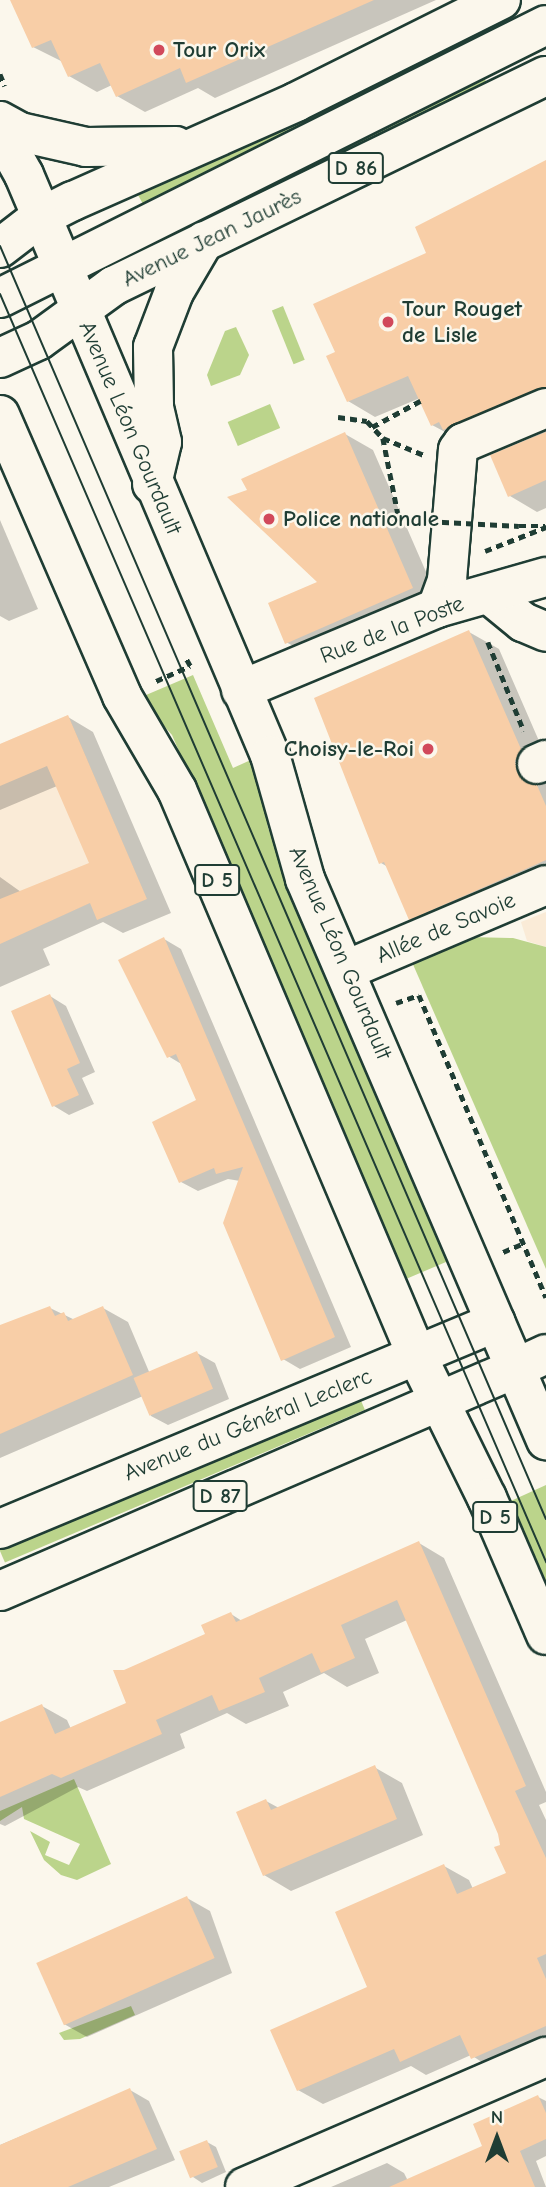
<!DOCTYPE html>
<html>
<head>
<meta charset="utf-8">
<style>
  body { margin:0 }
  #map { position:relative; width:546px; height:2187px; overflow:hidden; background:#fbf7ec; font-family:"Comic Neue",sans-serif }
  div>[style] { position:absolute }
  .built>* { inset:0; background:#faebd7 }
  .green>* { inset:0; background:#bbd48b; transform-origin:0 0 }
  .shadow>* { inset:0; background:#0003 }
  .building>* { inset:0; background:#f8cea7; transform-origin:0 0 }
  .path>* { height:4.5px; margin-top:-2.25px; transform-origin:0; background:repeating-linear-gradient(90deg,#1f3d34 0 7px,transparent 0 12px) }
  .roads { filter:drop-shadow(2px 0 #1f3d34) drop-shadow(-2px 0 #1f3d34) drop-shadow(0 2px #1f3d34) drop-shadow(0 -2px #1f3d34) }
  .minor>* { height:38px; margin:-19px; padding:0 19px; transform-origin:19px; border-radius:19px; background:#fbf7ec }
  .major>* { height:38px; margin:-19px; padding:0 19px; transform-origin:19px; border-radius:19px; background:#fbf7ec }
  .tram>* { height:2px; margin:-1px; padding:0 1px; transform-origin:1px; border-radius:1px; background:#1f3d34 }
  .path-bridge>* { height:4.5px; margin-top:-2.25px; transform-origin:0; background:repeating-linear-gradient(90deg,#1f3d34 0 7px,transparent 0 12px) }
  .dots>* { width:19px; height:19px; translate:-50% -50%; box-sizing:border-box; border:4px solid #fbf7ec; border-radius:50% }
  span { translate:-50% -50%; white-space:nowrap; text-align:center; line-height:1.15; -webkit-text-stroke:5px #fbf7ec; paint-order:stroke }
  .shield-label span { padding:2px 5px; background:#fbf7ec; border:2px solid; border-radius:5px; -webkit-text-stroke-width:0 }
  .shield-label { font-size:21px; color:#1f3d34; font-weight:700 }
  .poi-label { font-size:23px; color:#1f3d34; font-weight:700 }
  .left { translate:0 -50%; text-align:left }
  .right { translate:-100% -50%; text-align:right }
  .street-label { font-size:23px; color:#1f3d34 }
  .north { position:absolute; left:462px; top:2103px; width:70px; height:70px; -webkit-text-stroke:5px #fbf7ec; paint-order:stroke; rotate:0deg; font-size:19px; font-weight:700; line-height:28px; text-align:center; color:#1f3d34 }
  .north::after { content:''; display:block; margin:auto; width:24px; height:32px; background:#1f3d34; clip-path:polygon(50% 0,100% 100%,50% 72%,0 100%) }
</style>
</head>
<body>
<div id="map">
  <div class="built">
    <i style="clip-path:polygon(68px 715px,139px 881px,0 943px,0 744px)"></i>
    <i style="clip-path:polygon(546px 912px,546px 947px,527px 941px,521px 922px)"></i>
  </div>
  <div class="green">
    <i style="clip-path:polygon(465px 37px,469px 44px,143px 204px,138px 195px)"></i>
    <i style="left:484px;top:77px;width:10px;height:368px;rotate:66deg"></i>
    <i style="left:283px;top:306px;width:58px;height:12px;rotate:68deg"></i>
    <i style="clip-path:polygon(236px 327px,249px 355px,240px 375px,211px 386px,207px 375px,225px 331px)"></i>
    <i style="left:270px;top:404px;width:26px;height:46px;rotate:67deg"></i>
    <i style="clip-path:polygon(193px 675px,233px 768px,253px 759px,263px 784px,268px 828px,453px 1259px,406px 1279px,172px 735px,139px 698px)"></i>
    <i style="clip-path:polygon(469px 937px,513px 938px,546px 947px,546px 1269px,408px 953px)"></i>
    <i style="left:359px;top:1396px;width:15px;height:391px;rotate:67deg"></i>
    <i style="clip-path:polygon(546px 1485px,546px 1607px,502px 1505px)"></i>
    <i style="clip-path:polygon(74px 1779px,111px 1864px,77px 1880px,61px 1875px,44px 1860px,30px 1831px,50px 1842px,45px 1855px,69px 1865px,80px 1844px,24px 1819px,22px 1807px,0 1821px,0 1811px)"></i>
    <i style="clip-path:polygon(131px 2006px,135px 2015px,80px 2039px,64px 2040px,59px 2033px)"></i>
  </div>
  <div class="shadow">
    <i style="clip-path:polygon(12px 0,436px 0,215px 98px,198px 88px,145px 112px,117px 96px,112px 85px,97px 92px,69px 76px,63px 62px,33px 47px)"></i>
    <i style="clip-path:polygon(546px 162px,546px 412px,460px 440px,432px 425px,420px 398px,375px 417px,348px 401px,338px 353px,429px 254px)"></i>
    <i style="clip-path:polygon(546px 431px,546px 508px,537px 512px,510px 496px,492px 456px)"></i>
    <i style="clip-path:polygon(345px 434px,373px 450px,440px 604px,314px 658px,286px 642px,320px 582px,249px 491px)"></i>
    <i style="clip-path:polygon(0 520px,38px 609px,9px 621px,0 616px)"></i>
    <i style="clip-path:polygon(469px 632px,499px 649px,546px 757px,546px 889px,439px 935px,410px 918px,388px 867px,381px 863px)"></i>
    <i style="clip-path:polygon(68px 717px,93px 732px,171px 913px,123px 933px,103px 922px,43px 949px,50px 965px,0 987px,0 877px,21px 892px,91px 864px,57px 786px,0 810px,0 745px)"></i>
    <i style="clip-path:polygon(164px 939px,181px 949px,351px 1347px,300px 1369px,283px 1359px,240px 1181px,228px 1179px,198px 1191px,181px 1182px,198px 1101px,183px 1065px,168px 1056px)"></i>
    <i style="clip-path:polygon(50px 996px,66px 1006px,95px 1072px,82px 1078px,94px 1104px,69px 1115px,54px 1106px)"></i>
    <i style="clip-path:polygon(50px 1308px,75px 1320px,103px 1308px,128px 1322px,150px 1374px,197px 1353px,215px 1363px,229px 1399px,168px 1425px,151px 1416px,143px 1396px,0 1458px,0 1328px)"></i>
    <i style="clip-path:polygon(419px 1543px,444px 1558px,546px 1792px,546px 1802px,539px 1805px,546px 1820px,546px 2051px,497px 2072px,471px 2055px,426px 2075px,411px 2066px,323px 2104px,298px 2090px,369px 1988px,444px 1866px,469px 1880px,473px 1889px,508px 1874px,499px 1833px,407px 1620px,365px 1639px,379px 1673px,347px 1687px,324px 1673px,283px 1692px,289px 1706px,246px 1724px,227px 1713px,180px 1734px,185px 1748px,87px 1791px,78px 1787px,5px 1826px,0 1824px,0 1724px,42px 1706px,67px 1720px,71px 1729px,128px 1703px,125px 1672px,207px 1635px,231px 1614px,242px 1621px)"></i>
    <i style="clip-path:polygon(374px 1767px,402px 1783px,423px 1835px,291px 1891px,264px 1875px,266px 1801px,279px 1808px)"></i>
    <i style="clip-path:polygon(187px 1898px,210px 1911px,232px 1973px,87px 2037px,64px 2024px)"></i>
    <i style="clip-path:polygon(130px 2090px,149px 2101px,175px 2160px,109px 2187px,0 2187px,0 2145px)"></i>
    <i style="clip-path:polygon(538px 2097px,546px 2101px,546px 2156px,536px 2161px,546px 2187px,331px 2187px,387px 2163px,404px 2173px,408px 2181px,485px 2147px)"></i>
    <i style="clip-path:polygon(207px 2142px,216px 2147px,226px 2172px,202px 2183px,193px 2177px)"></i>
  </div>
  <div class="building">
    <i style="clip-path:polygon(10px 0,374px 0,186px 83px,180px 68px,116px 97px,100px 63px,68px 77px,51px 40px,32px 48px)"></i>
    <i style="clip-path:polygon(546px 160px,546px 387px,443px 430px,439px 422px,431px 426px,408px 376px,347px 402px,326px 356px,335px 352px,313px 304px,426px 253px,415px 227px)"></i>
    <i style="clip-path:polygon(345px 432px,413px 588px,285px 644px,268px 603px,317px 582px,227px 497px,247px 490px,241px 479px)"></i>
    <i style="clip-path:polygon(546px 432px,546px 480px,508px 497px,490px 455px)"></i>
    <i style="clip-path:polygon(469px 630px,521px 749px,515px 761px,517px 772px,525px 782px,537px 785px,546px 806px,546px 860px,409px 920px,384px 862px,379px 864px,314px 698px)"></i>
    <i style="clip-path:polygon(68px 715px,147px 899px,97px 920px,90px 903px,0 944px,0 899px,89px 863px,47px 766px,0 786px,0 744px)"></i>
    <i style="clip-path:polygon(164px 937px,335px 1337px,281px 1361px,223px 1223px,243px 1167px,216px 1174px,214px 1168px,179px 1183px,152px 1122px,196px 1100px,176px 1054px,167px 1058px,118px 960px)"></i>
    <i style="clip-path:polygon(50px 994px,80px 1063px,67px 1069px,79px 1095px,52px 1107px,11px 1011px)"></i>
    <i style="clip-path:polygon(50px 1306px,55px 1316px,64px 1312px,68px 1321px,103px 1306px,133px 1375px,0 1434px,0 1325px)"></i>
    <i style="left:197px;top:1351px;width:41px;height:69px;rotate:67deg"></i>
    <i style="clip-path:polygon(419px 1541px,526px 1786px,515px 1791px,546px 1858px,546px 1954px,537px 1958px,546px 1979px,546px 2026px,471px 2059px,460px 2035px,400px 2062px,394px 2049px,297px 2091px,270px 2030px,367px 1987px,335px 1912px,444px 1864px,457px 1894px,506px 1873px,494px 1847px,500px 1845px,498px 1834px,397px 1600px,341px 1625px,355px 1658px,321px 1673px,312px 1653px,259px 1678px,265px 1692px,219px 1711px,212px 1695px,156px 1720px,162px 1734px,61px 1778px,52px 1774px,0 1797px,0 1722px,42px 1704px,55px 1734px,126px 1703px,113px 1670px,124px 1670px,205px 1634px,201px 1625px,231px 1612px,236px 1622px)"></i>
    <i style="clip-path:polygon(375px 1765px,397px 1819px,263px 1876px,236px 1812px,266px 1799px,271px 1810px)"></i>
    <i style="left:187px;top:1896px;width:68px;height:165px;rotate:66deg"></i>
    <i style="clip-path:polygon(130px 2088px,157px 2149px,68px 2187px,0 2187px,0 2145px)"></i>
    <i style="clip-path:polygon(538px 2095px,546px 2113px,546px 2139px,520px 2151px,535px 2187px,389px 2187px,482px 2146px,473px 2124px)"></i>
    <i style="left:207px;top:2140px;width:29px;height:30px;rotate:68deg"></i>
  </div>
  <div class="path">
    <i style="left:0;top:74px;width:13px;rotate:67deg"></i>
    <i style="left:338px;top:417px;width:29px;rotate:8deg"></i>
    <i style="left:367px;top:421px;width:23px;rotate:47deg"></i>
    <i style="left:383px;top:438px;width:77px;rotate:78.8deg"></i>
    <i style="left:398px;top:514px;width:10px;rotate:37deg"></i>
    <i style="left:372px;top:427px;width:55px;rotate:-28.4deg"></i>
    <i style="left:383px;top:438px;width:44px;rotate:22.5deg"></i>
    <i style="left:519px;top:526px;width:26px"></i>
    <i style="left:485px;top:551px;width:66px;rotate:-21.5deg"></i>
    <i style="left:488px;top:642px;width:96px;rotate:68deg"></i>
    <i style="left:156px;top:681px;width:37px;rotate:-24deg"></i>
    <i style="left:190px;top:666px;width:10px;rotate:-119deg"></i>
    <i style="left:396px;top:1003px;width:24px;rotate:-19deg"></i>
    <i style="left:419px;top:995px;width:328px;rotate:67.2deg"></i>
    <i style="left:503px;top:1252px;width:23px;rotate:-23deg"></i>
  </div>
  <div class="roads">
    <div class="minor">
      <i style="left:0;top:298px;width:610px;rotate:-26.57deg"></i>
      <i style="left:490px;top:595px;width:43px;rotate:39.3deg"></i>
      <i style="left:523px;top:622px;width:25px;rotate:23deg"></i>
      <i style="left:437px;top:608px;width:30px;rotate:-70deg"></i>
      <i style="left:447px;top:580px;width:130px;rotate:-85.2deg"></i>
      <i style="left:458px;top:450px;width:9px;rotate:-54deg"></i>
      <i style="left:463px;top:443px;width:90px;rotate:-22.9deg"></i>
      <i style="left:241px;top:690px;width:212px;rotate:-22.7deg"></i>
      <i style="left:437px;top:608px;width:113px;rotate:-15.9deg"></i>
      <i style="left:537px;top:764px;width:10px;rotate:-24deg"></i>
      <i style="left:346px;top:970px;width:217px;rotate:-23deg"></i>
      <i style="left:514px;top:1369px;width:35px;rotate:-25deg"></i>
      <i style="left:245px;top:2187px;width:328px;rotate:-23.4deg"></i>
    </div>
    <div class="major">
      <i style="left:0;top:121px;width:23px;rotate:29deg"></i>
      <i style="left:20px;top:132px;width:68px;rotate:12.8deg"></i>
      <i style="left:86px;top:147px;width:90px;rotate:-0.6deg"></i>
      <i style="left:0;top:132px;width:49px;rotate:60.8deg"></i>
      <i style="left:24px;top:175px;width:630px;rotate:67.02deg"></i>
      <i style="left:270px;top:755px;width:129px;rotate:74.2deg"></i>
      <i style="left:305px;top:879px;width:611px;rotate:66.75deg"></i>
      <i style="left:0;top:248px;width:49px;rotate:-37.6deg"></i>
      <i style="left:39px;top:218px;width:38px;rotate:-27deg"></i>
      <i style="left:73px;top:201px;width:244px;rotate:-23.9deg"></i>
      <i style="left:296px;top:102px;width:229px;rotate:-26.5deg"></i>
      <i style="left:0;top:358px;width:43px;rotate:-24.8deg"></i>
      <i style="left:39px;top:340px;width:92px;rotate:-36.1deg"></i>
      <i style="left:113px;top:286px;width:481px;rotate:-25.9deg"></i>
      <i style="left:0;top:415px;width:306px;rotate:66.5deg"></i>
      <i style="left:122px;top:696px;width:109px;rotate:59.7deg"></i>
      <i style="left:177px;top:790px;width:613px;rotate:67.03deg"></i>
      <i style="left:416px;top:1354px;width:161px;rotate:63.8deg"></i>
      <i style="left:487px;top:1498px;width:149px;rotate:66.7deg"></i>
      <i style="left:152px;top:484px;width:43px;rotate:-76.6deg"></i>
      <i style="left:162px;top:442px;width:37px;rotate:-103deg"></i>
      <i style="left:154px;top:406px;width:59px;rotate:-91deg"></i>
      <i style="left:153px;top:347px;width:59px;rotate:-69.1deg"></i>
      <i style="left:174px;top:292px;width:59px;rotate:-59.5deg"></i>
      <i style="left:0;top:1529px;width:537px;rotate:-22.65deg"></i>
      <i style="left:0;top:1591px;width:560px;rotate:-23.36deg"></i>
    </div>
  </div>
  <div class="tram">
    <i style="left:0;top:246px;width:1385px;rotate:66.79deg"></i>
    <i style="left:0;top:294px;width:1381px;rotate:66.7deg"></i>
  </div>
  <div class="path-bridge">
    <i style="left:406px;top:520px;width:113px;rotate:3deg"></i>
  </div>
  <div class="dots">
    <i style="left:159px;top:50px;background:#d1495b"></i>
    <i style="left:388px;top:322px;background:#d1495b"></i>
    <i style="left:269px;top:519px;background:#d1495b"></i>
    <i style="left:428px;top:749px;background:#d1495b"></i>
  </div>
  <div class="shield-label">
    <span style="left:356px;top:168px">D 86</span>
    <span style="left:217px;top:880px">D 5</span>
    <span style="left:220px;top:1496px">D 87</span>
    <span style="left:495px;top:1517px">D 5</span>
  </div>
  <div class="poi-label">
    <span class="left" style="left:173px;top:50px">Tour Orix</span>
    <span class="left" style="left:402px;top:322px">Tour Rouget<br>de Lisle</span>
    <span class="left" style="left:283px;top:519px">Police nationale</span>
    <span class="right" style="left:414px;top:749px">Choisy-le-Roi</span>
  </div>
  <div class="street-label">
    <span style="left:212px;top:238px;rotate:-26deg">Avenue Jean Jaurès</span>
    <span style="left:130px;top:428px;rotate:67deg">Avenue Léon Gourdault</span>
    <span style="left:392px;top:630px;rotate:-21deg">Rue de la Poste</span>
    <span style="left:446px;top:928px;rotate:-23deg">Allée de Savoie</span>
    <span style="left:340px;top:953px;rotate:67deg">Avenue Léon Gourdault</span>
    <span style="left:248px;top:1425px;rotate:-22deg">Avenue du Général Leclerc</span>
  </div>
  <div class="north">N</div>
</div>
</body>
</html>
